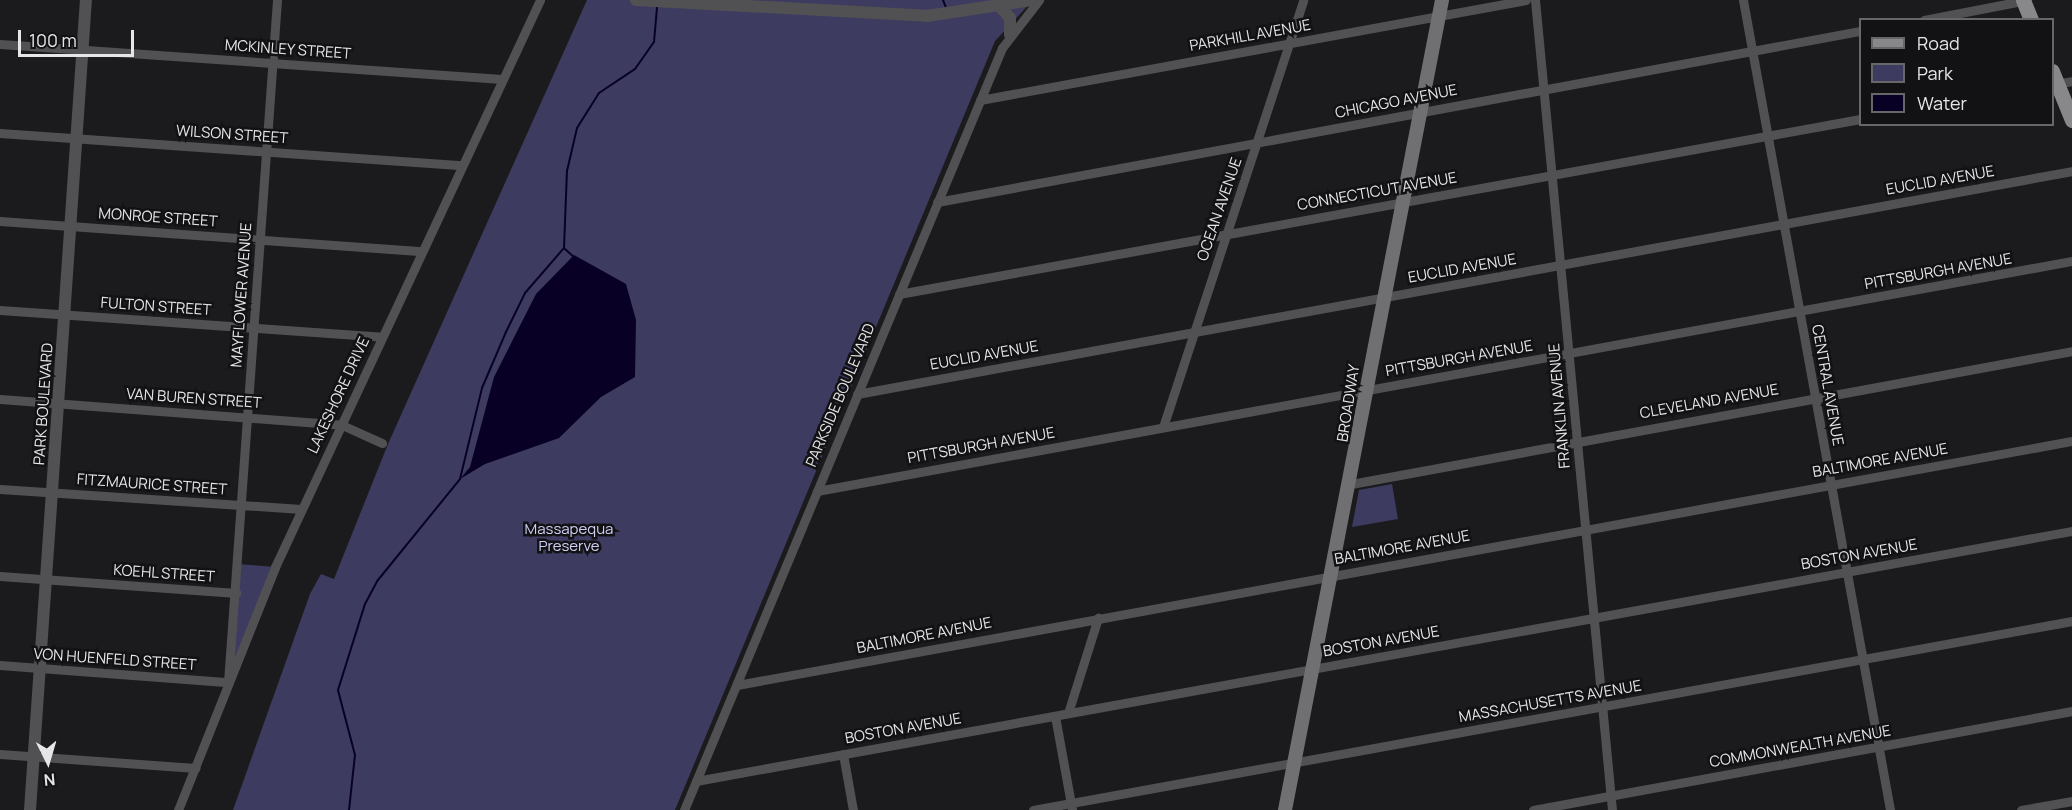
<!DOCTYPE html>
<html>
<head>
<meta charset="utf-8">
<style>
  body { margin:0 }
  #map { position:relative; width:2072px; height:810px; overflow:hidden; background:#1b1b1e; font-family:Manrope,sans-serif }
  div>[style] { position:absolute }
  .green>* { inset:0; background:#3e3b60 }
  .water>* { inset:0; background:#090026 }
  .stream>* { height:2px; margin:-1px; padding:0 1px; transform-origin:1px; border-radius:1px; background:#090026 }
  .minor>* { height:9px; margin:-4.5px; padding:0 4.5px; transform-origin:4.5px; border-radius:4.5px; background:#515153 }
  .tertiary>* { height:12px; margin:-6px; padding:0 6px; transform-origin:6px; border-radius:6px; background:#515153 }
  .secondary>* { height:14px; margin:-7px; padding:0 7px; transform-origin:7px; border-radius:7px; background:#707073 }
  .primary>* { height:15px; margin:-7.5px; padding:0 7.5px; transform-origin:7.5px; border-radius:7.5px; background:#88888b }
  span { translate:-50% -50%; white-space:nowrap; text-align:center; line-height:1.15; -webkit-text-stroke:5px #121215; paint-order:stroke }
  .street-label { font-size:15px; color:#e6e6e8 }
  .park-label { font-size:15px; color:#cfcff5 }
  .legend { position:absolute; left:1859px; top:18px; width:195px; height:108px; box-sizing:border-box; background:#121215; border:2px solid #676769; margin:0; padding:8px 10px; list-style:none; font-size:18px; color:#e6e6e8 }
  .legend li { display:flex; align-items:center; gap:12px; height:30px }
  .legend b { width:30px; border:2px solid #676769 }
  .north { position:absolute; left:18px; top:732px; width:60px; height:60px; -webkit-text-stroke:4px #121215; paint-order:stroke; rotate:175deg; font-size:16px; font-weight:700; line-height:24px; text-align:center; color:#e6e6e8 }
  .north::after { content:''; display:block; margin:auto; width:21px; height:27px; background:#e6e6e8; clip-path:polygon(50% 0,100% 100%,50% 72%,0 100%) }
  .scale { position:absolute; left:18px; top:30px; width:116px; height:27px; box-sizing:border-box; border:3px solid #e6e6e8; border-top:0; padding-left:8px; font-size:18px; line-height:21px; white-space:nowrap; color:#e6e6e8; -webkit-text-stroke:4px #121215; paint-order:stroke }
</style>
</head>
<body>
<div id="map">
  <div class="green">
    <i style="clip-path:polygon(587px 0,1033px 0,995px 41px,675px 810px,233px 810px,310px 594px,321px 574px,334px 579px,388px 444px)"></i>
    <i style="clip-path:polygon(1392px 484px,1398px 519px,1352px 527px,1359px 490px)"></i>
    <i style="clip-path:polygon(238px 564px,275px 567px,228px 682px)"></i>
  </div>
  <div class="water">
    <i style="clip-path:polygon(574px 255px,626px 284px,636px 320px,635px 377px,601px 397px,559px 438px,485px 464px,460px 479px,470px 467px,494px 377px,536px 294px)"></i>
  </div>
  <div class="stream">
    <i style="left:943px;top:0;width:9px;rotate:69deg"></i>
    <i style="left:565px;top:249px;width:12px;rotate:42deg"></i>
    <i style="left:349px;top:810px;width:55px;rotate:-83.8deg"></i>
    <i style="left:355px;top:755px;width:67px;rotate:-104.7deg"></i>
    <i style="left:338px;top:690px;width:90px;rotate:-72.6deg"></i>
    <i style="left:365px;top:604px;width:27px;rotate:-62deg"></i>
    <i style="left:378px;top:580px;width:130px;rotate:-50.9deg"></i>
    <i style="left:460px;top:479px;width:94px;rotate:-76.4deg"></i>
    <i style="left:482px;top:388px;width:61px;rotate:-66.8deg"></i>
    <i style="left:506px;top:332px;width:43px;rotate:-64deg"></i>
    <i style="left:525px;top:293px;width:60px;rotate:-49.1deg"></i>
    <i style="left:564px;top:248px;width:77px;rotate:-87.8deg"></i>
    <i style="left:567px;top:171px;width:44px;rotate:-76.9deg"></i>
    <i style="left:577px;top:128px;width:41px;rotate:-57.8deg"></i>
    <i style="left:599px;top:93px;width:43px;rotate:-33.7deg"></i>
    <i style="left:635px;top:69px;width:33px;rotate:-55deg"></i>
    <i style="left:654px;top:42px;width:36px;rotate:-85deg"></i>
  </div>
  <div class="minor">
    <i style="left:1535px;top:0;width:814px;rotate:84.57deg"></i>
    <i style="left:1743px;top:0;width:823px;rotate:79.71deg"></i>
    <i style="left:1924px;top:20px;width:105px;rotate:-11deg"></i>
    <i style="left:0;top:44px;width:503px;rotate:3.99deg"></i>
    <i style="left:2054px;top:84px;width:18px;rotate:-9deg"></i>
    <i style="left:980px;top:100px;width:555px;rotate:-10.38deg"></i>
    <i style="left:0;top:133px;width:463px;rotate:4deg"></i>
    <i style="left:937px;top:202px;width:939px;rotate:-10.5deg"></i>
    <i style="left:0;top:221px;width:423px;rotate:4.1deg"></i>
    <i style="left:899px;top:294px;width:977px;rotate:-10.32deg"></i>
    <i style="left:0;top:310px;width:383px;rotate:4deg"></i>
    <i style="left:857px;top:394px;width:1235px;rotate:-10.4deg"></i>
    <i style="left:0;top:399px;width:343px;rotate:4.3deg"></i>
    <i style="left:342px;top:425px;width:44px;rotate:24.2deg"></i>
    <i style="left:1163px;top:427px;width:449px;rotate:-71.8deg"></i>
    <i style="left:1351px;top:484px;width:733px;rotate:-10.45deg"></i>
    <i style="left:0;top:489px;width:302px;rotate:3.8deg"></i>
    <i style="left:817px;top:491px;width:1276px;rotate:-10.39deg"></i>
    <i style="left:0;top:576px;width:237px;rotate:4.1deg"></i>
    <i style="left:0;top:665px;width:229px;rotate:4.3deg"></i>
    <i style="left:228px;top:682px;width:684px;rotate:-85.89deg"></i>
    <i style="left:737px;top:685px;width:1357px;rotate:-10.36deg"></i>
    <i style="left:1068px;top:713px;width:100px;rotate:-72.5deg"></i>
    <i style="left:1055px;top:716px;width:96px;rotate:79.7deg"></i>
    <i style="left:0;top:754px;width:196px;rotate:4.1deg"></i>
    <i style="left:843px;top:754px;width:57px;rotate:79.9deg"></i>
    <i style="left:696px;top:781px;width:1399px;rotate:-10.3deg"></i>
    <i style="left:178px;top:810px;width:262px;rotate:-68.2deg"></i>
    <i style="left:275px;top:567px;width:626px;rotate:-64.95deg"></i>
    <i style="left:684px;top:810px;width:826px;rotate:-67.35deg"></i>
    <i style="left:1002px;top:48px;width:61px;rotate:-52.4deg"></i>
    <i style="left:1033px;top:810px;width:1056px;rotate:-10.31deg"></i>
    <i style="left:1533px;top:810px;width:548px;rotate:-10.41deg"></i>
    <i style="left:2021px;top:810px;width:52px;rotate:-10deg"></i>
  </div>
  <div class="tertiary">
    <i style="left:636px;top:0;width:291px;rotate:3.1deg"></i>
    <i style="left:927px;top:16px;width:106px;rotate:-8.7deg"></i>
    <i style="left:999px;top:6px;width:16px;rotate:47deg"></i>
    <i style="left:1010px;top:18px;width:17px;rotate:90deg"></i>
    <i style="left:30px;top:810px;width:812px;rotate:-86.05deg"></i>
  </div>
  <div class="secondary">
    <i style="left:1285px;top:810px;width:825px;rotate:-79.03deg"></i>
  </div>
  <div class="primary">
    <i style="left:2023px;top:0;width:22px;rotate:68deg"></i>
    <i style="left:2052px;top:71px;width:53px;rotate:67.8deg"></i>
  </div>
  <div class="street-label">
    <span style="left:1250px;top:35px;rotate:-10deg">PARKHILL AVENUE</span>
    <span style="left:288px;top:49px;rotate:4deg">MCKINLEY STREET</span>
    <span style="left:1396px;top:101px;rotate:-11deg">CHICAGO AVENUE</span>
    <span style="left:232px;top:134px;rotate:4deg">WILSON STREET</span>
    <span style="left:1940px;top:180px;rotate:-10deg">EUCLID AVENUE</span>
    <span style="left:1377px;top:191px;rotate:-10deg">CONNECTICUT AVENUE</span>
    <span style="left:1219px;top:209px;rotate:-71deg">OCEAN AVENUE</span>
    <span style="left:158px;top:217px;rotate:4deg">MONROE STREET</span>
    <span style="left:1462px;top:268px;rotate:-10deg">EUCLID AVENUE</span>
    <span style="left:1938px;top:271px;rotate:-10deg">PITTSBURGH AVENUE</span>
    <span style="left:241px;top:295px;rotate:-86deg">MAYFLOWER AVENUE</span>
    <span style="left:156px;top:306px;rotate:4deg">FULTON STREET</span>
    <span style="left:984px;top:355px;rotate:-10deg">EUCLID AVENUE</span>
    <span style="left:1459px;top:358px;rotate:-10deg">PITTSBURGH AVENUE</span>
    <span style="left:1828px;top:385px;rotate:80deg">CENTRAL AVENUE</span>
    <span style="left:338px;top:395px;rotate:-65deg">LAKESHORE DRIVE</span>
    <span style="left:840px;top:395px;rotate:-67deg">PARKSIDE BOULEVARD</span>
    <span style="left:194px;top:398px;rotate:4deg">VAN BUREN STREET</span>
    <span style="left:1709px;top:401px;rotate:-10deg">CLEVELAND AVENUE</span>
    <span style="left:1348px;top:403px;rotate:-81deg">BROADWAY</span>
    <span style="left:43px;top:404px;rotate:-86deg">PARK BOULEVARD</span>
    <span style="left:1559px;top:406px;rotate:-95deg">FRANKLIN AVENUE</span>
    <span style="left:981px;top:445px;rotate:-10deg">PITTSBURGH AVENUE</span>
    <span style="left:1880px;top:460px;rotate:-10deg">BALTIMORE AVENUE</span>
    <span style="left:152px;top:484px;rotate:4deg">FITZMAURICE STREET</span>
    <span style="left:1402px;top:547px;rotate:-10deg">BALTIMORE AVENUE</span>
    <span style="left:1859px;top:554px;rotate:-10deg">BOSTON AVENUE</span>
    <span style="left:164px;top:573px;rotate:4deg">KOEHL STREET</span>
    <span style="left:924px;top:635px;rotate:-11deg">BALTIMORE AVENUE</span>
    <span style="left:1381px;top:641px;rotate:-10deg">BOSTON AVENUE</span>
    <span style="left:115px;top:659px;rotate:4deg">VON HUENFELD STREET</span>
    <span style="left:1550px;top:701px;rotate:-10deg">MASSACHUSETTS AVENUE</span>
    <span style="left:903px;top:728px;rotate:-10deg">BOSTON AVENUE</span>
    <span style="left:1800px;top:746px;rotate:-10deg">COMMONWEALTH AVENUE</span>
  </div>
  <div class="park-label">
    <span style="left:569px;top:537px">Massapequa<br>Preserve</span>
  </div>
  <ul class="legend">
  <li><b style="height:8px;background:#88888b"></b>Road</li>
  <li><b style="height:16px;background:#3e3b60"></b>Park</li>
  <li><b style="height:16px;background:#090026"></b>Water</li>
  </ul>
  <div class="north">N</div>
  <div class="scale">100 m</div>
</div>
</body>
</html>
